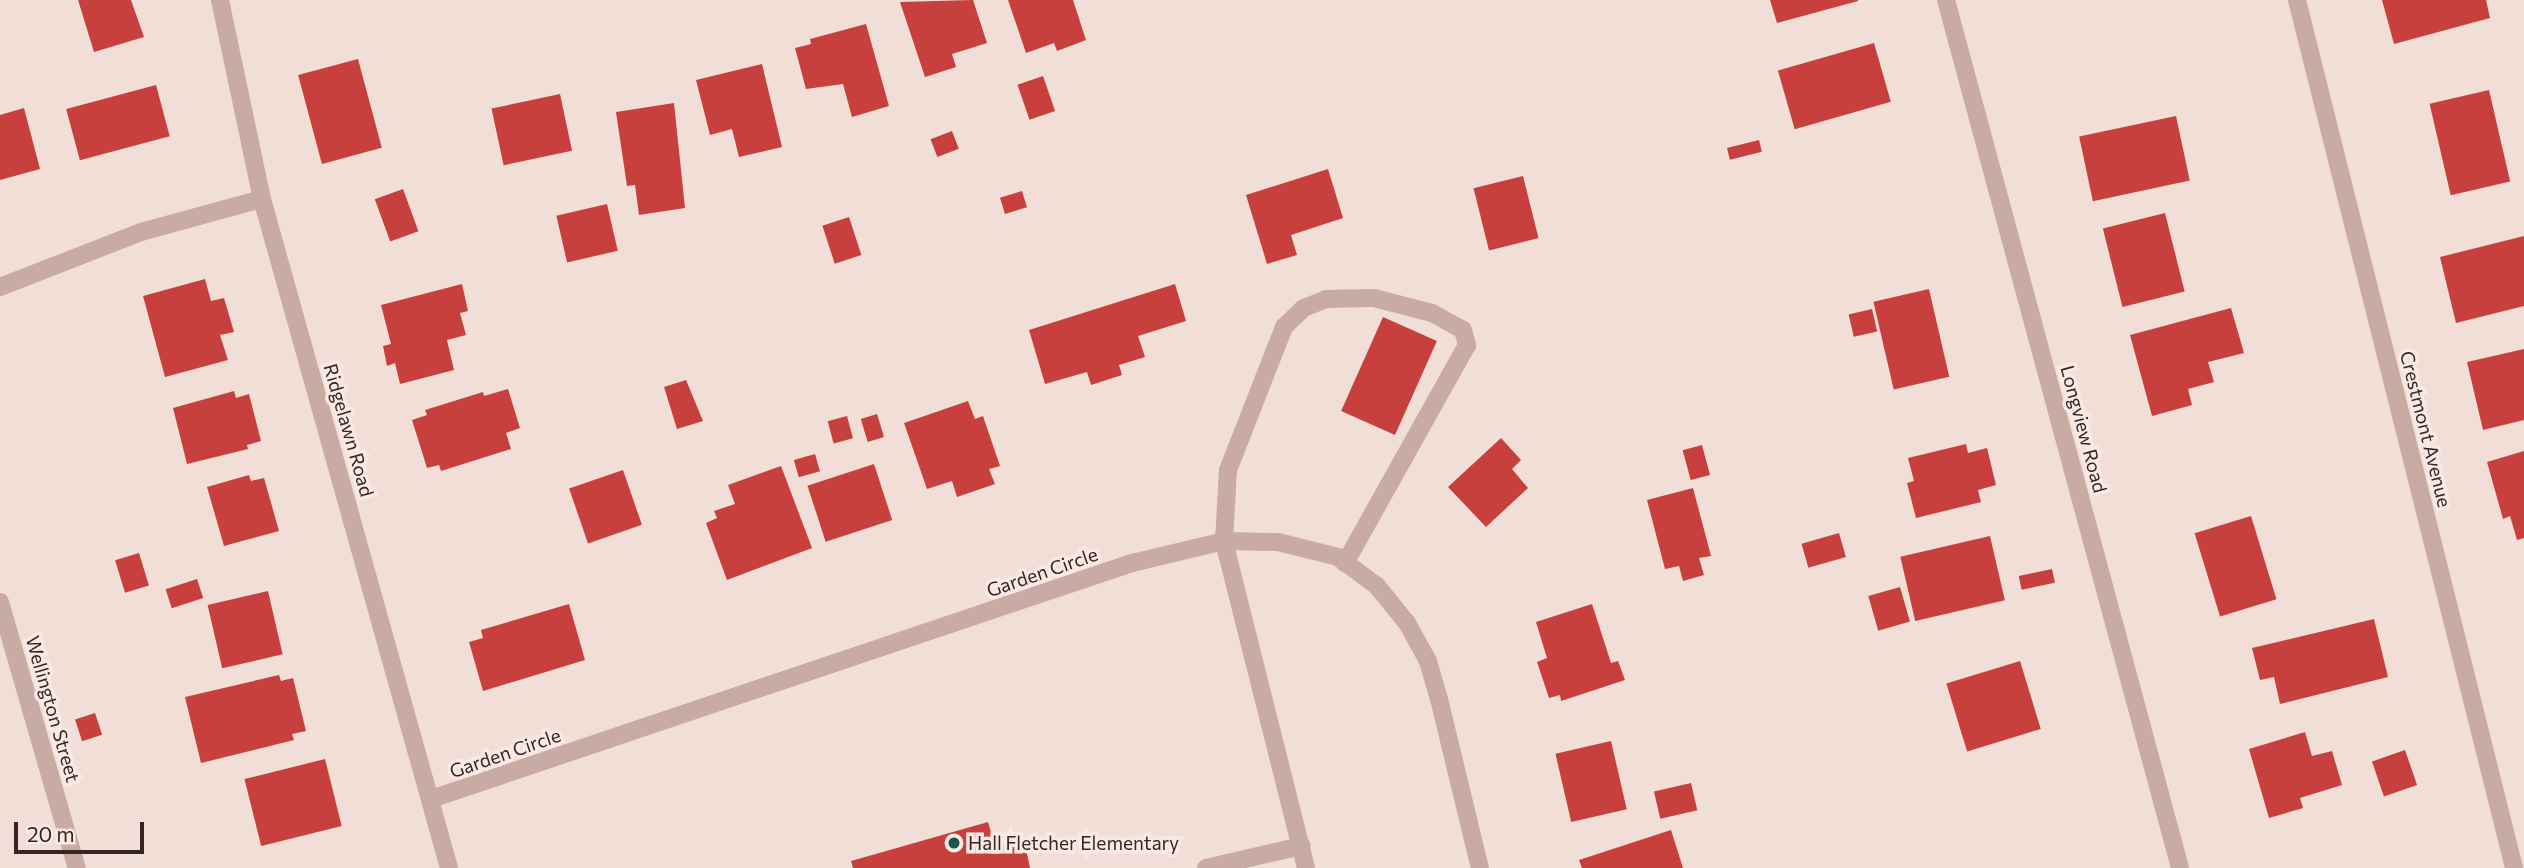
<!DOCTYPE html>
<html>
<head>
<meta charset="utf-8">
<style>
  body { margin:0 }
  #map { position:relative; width:2524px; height:868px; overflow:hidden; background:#f1ded6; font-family:Commissioner,sans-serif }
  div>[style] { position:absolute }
  .building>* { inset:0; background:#c7403e; transform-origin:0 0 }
  .minor>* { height:18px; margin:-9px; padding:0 9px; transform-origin:9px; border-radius:9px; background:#c8aba3 }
  .dots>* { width:19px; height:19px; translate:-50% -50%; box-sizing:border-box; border:4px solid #f9e9e2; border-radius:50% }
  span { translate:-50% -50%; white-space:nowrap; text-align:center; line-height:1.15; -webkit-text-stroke:7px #f9e9e2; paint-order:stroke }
  .street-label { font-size:19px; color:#332625 }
  .poi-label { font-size:19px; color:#332625 }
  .left { translate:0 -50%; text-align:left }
  .scale { position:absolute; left:14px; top:822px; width:130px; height:32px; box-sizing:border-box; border:4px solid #332625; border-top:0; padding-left:9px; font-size:21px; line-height:24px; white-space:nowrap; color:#332625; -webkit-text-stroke:5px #f9e9e2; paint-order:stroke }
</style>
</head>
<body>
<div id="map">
  <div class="building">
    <i style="clip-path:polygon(78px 0,131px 0,144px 37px,94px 52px)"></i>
    <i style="clip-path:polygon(973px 0,987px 43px,952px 54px,956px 67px,925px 77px,900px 2px)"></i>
    <i style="clip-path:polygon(1008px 0,1073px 0,1086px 40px,1057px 51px,1054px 43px,1026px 53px)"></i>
    <i style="clip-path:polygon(1770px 0,1858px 0,1858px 1px,1777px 23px)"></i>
    <i style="clip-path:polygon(2382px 0,2486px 0,2490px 18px,2394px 44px)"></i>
    <i style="clip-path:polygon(866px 24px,889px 106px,852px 117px,843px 84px,806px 89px,795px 48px,811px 44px,810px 39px)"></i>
    <i style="left:1874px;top:43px;width:61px;height:100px;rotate:74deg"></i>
    <i style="left:358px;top:59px;width:92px;height:62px;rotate:75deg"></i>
    <i style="clip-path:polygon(762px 64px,782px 147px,739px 157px,732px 129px,710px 135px,696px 80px)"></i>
    <i style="left:1043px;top:76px;width:37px;height:27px;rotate:71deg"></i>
    <i style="left:156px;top:85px;width:53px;height:93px;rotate:75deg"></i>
    <i style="left:2489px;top:90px;width:94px;height:61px;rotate:77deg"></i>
    <i style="left:560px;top:94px;width:58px;height:70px;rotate:78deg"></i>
    <i style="clip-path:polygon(674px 103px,685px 208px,639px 215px,635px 185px,627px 186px,616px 112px)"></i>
    <i style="clip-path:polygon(24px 108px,40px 169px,0 180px,0 115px)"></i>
    <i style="left:2176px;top:116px;width:66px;height:99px;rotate:78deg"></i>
    <i style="left:952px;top:131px;width:19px;height:23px;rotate:69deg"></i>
    <i style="left:1759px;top:140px;width:12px;height:33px;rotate:76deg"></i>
    <i style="clip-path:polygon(1328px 169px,1343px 218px,1291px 235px,1297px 255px,1267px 264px,1246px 195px)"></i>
    <i style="left:1523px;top:176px;width:64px;height:51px;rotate:76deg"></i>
    <i style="left:403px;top:189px;width:45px;height:30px;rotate:70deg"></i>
    <i style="left:1022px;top:191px;width:17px;height:23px;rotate:73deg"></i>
    <i style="left:607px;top:204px;width:48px;height:52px;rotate:77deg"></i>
    <i style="left:2165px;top:213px;width:81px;height:64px;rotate:76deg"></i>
    <i style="left:849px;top:217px;width:40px;height:28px;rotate:72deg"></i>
    <i style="clip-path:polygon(2524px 236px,2524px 306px,2456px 323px,2440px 257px)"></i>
    <i style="clip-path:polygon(205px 279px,211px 301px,224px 298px,234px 332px,220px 335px,228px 360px,165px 377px,143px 296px)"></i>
    <i style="clip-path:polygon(462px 284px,468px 311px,460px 313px,466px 335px,447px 340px,454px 370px,400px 384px,395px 363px,387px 366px,383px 346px,391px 344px,381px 305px)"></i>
    <i style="clip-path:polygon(1175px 284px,1186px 321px,1138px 336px,1145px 357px,1119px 365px,1122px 375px,1091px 385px,1087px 372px,1045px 384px,1029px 330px)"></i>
    <i style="left:1929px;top:289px;width:90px;height:57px;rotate:77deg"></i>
    <i style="clip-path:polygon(2231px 308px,2244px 353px,2208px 362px,2214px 382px,2188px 389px,2192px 405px,2152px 416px,2130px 335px)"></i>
    <i style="left:1872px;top:309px;width:23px;height:24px;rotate:77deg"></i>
    <i style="left:1383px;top:317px;width:59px;height:103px;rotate:24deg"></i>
    <i style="clip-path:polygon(2524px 349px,2524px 420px,2483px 430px,2467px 362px)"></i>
    <i style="clip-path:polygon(686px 380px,703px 421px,677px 429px,664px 387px)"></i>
    <i style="clip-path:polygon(508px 389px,520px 428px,506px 433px,511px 449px,441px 471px,439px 465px,427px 468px,412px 420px,427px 415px,425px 410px,483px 392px,484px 396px)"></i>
    <i style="clip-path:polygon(234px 391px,236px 398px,249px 394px,261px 441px,247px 445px,248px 449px,187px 464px,173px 408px)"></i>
    <i style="clip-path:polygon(968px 401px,975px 419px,983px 416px,1000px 466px,989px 469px,995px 484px,957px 497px,952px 481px,927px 489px,904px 423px)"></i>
    <i style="left:877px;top:414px;width:24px;height:17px;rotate:73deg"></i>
    <i style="left:847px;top:416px;width:23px;height:20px;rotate:75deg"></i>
    <i style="clip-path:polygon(1501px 438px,1521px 460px,1512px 469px,1528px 488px,1486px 527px,1448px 487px)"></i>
    <i style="clip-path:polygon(1966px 444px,1968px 453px,1987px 448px,1996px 485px,1978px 490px,1981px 502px,1916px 518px,1907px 483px,1914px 481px,1908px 458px)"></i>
    <i style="left:1702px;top:445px;width:31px;height:20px;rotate:75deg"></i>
    <i style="clip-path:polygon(2524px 451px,2524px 538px,2517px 540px,2510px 516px,2503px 519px,2487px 462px)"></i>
    <i style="left:815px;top:454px;width:18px;height:22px;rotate:74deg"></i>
    <i style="left:874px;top:464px;width:59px;height:70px;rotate:72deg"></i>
    <i style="clip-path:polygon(781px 466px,812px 548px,727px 580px,706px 523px,717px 518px,714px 511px,735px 504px,728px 485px)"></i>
    <i style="left:623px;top:470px;width:58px;height:57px;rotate:71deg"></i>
    <i style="clip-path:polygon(249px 475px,251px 481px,264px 478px,279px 531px,224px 546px,207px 487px)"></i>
    <i style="clip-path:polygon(1693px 488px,1711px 556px,1699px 558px,1704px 575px,1683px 581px,1679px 566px,1665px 569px,1647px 500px)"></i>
    <i style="left:2251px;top:516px;width:87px;height:59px;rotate:73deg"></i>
    <i style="left:1839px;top:533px;width:25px;height:39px;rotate:74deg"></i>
    <i style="left:1990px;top:536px;width:66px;height:92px;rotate:77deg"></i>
    <i style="left:139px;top:553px;width:34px;height:25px;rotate:73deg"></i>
    <i style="left:2052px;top:569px;width:14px;height:34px;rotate:78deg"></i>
    <i style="left:197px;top:579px;width:20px;height:33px;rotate:72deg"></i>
    <i style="left:1900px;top:587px;width:36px;height:33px;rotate:74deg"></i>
    <i style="left:268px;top:591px;width:65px;height:62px;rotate:77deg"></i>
    <i style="clip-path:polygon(569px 604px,585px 660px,483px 691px,469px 642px,483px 638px,481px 630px)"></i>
    <i style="clip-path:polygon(1592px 604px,1611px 663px,1618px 661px,1625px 680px,1561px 701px,1560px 695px,1549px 698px,1537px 662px,1547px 658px,1536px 622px)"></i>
    <i style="clip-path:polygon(2374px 619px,2388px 677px,2280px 704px,2274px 677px,2260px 680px,2252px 648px)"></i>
    <i style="left:2020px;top:661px;width:71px;height:77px;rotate:73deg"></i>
    <i style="clip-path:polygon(279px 675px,281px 681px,293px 678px,306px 731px,292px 734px,294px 740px,201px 763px,185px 697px)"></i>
    <i style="left:95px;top:713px;width:23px;height:21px;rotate:72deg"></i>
    <i style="clip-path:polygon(2305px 732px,2312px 756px,2332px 751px,2342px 785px,2300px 798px,2303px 808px,2269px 818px,2249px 749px)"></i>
    <i style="left:1611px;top:741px;width:70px;height:57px;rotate:77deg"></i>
    <i style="left:2405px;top:750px;width:37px;height:35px;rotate:71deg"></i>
    <i style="left:325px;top:759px;width:69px;height:83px;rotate:76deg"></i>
    <i style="left:1691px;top:783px;width:28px;height:38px;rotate:77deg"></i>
    <i style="clip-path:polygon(988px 822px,995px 846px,1024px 839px,1030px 868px,853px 868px,851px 861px)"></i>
    <i style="clip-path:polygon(1671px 830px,1683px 868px,1582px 868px,1579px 860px)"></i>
  </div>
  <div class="minor">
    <i style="left:220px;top:0;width:203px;rotate:78.1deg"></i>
    <i style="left:262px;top:199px;width:695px;rotate:74.38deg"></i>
    <i style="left:1946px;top:0;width:899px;rotate:74.91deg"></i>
    <i style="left:2297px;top:0;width:895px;rotate:75.96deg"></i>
    <i style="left:0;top:287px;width:151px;rotate:-21.3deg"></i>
    <i style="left:141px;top:232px;width:125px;rotate:-15.3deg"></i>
    <i style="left:0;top:602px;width:277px;rotate:73.9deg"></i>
    <i style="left:431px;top:799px;width:740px;rotate:-18.61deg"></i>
    <i style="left:1132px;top:563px;width:95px;rotate:-13.4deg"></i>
    <i style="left:1224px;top:541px;width:54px;rotate:1.1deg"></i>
    <i style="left:1278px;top:542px;width:62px;rotate:14deg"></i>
    <i style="left:1338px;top:557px;width:49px;rotate:36.6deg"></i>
    <i style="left:1377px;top:586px;width:48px;rotate:51deg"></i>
    <i style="left:1407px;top:623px;width:43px;rotate:61.1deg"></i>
    <i style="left:1428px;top:661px;width:40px;rotate:74deg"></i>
    <i style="left:1439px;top:699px;width:174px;rotate:76.4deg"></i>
    <i style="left:1206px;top:868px;width:98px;rotate:-13deg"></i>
    <i style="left:1306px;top:868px;width:337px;rotate:-104.1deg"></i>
    <i style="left:1224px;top:541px;width:71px;rotate:-86.8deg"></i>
    <i style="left:1228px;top:470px;width:154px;rotate:-68.6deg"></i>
    <i style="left:1284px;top:327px;width:28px;rotate:-44deg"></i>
    <i style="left:1304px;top:308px;width:24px;rotate:-22deg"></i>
    <i style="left:1326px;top:299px;width:48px;rotate:-1.2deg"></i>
    <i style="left:1374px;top:298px;width:60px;rotate:14.5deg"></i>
    <i style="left:1432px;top:313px;width:35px;rotate:29deg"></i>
    <i style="left:1463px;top:330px;width:16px;rotate:75deg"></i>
    <i style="left:1467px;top:345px;width:250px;rotate:119.2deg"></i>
  </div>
  <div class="dots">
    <i style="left:954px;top:843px;background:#1b544b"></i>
  </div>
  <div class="street-label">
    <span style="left:2084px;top:429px;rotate:75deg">Longview Road</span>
    <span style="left:2426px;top:429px;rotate:76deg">Crestmont Avenue</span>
    <span style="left:349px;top:430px;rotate:74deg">Ridgelawn Road</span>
    <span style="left:1042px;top:572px;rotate:-19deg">Garden Circle</span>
    <span style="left:53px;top:709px;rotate:74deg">Wellington Street</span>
    <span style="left:505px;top:753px;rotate:-19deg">Garden Circle</span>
  </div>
  <div class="poi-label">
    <span class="left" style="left:968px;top:843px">Hall Fletcher Elementary</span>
  </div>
  <div class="scale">20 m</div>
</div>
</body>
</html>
